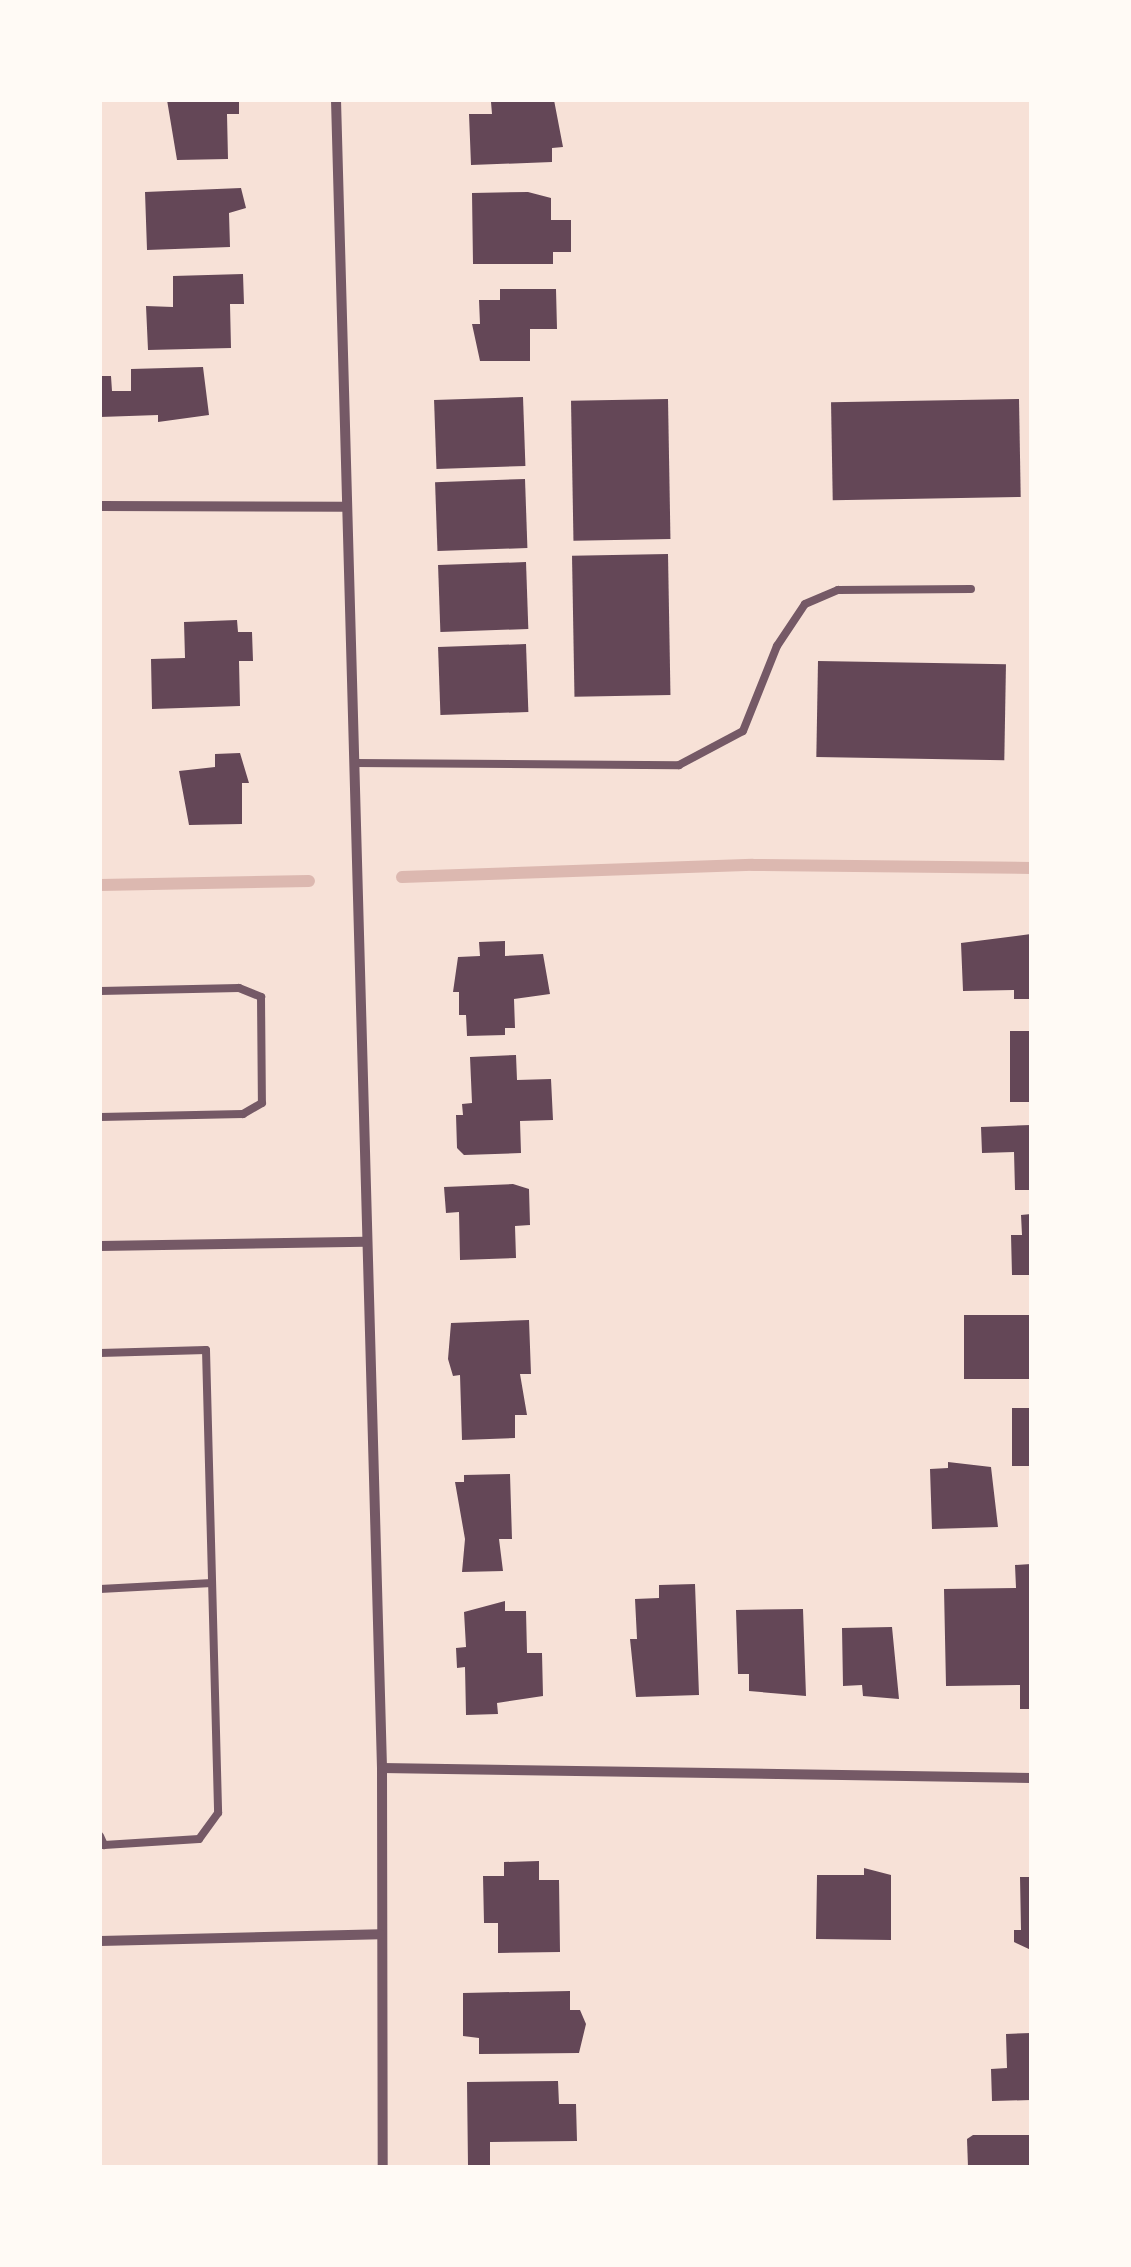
<!DOCTYPE html>
<html>
<head>
<meta charset="utf-8">
<style>
  body { margin:0 }
  #map { position:relative; width:1131px; height:2267px; overflow:hidden; background:#f7e1d7; font-family:Arial,sans-serif }
  div>[style] { position:absolute }
  .stream>* { height:12px; margin:-6px; padding:0 6px; transform-origin:6px; border-radius:6px; background:#dcb8b0 }
  .building>* { inset:0; background:#644757; transform-origin:0 0 }
  .service>* { height:8px; margin:-4px; padding:0 4px; transform-origin:4px; border-radius:4px; background:#755966 }
  .minor>* { height:10px; margin:-5px; padding:0 5px; transform-origin:5px; border-radius:5px; background:#755966 }
  span { translate:-50% -50%; white-space:nowrap; text-align:center; line-height:1.15; -webkit-text-stroke:8px #fffaf5; paint-order:stroke }
  .frame { position:absolute; inset:0; border:102px solid #fffaf5; pointer-events:none }
</style>
</head>
<body>
<div id="map">
  <div class="stream">
    <i style="left:402px;top:877px;width:351px;rotate:-2deg"></i>
    <i style="left:753px;top:865px;width:278px;rotate:0.6deg"></i>
    <i style="left:100px;top:885px;width:209px;rotate:-1.1deg"></i>
  </div>
  <div class="building">
    <i style="clip-path:polygon(167px 100px,239px 100px,239px 114px,227px 114px,228px 159px,177px 160px)"></i>
    <i style="clip-path:polygon(554px 100px,563px 147px,552px 148px,552px 162px,471px 165px,469px 114px,492px 114px,491px 102px)"></i>
    <i style="clip-path:polygon(241px 188px,246px 208px,229px 213px,230px 247px,147px 250px,145px 192px)"></i>
    <i style="clip-path:polygon(528px 192px,551px 198px,551px 220px,571px 220px,571px 252px,553px 252px,553px 264px,473px 264px,472px 193px)"></i>
    <i style="clip-path:polygon(243px 274px,244px 304px,230px 304px,231px 348px,148px 350px,146px 306px,173px 307px,173px 276px)"></i>
    <i style="clip-path:polygon(500px 289px,556px 289px,557px 329px,530px 329px,530px 361px,480px 361px,472px 324px,480px 324px,479px 300px,500px 300px)"></i>
    <i style="clip-path:polygon(203px 367px,209px 415px,158px 422px,158px 415px,100px 417px,100px 376px,111px 376px,112px 391px,131px 391px,131px 369px)"></i>
    <i style="left:523px;top:397px;width:69px;height:89px;rotate:88deg"></i>
    <i style="left:668px;top:399px;width:140px;height:97px;rotate:89deg"></i>
    <i style="left:1019px;top:399px;width:98px;height:188px;rotate:89deg"></i>
    <i style="left:525px;top:479px;width:69px;height:90px;rotate:88deg"></i>
    <i style="left:668px;top:554px;width:141px;height:96px;rotate:89deg"></i>
    <i style="left:526px;top:562px;width:67px;height:88px;rotate:88deg"></i>
    <i style="clip-path:polygon(237px 620px,238px 632px,252px 632px,253px 661px,239px 661px,240px 706px,152px 709px,151px 659px,185px 658px,184px 622px)"></i>
    <i style="left:526px;top:644px;width:68px;height:88px;rotate:88deg"></i>
    <i style="left:818px;top:661px;width:188px;height:96px;rotate:1deg"></i>
    <i style="clip-path:polygon(240px 753px,249px 783px,242px 783px,242px 824px,189px 825px,179px 771px,215px 767px,215px 754px)"></i>
    <i style="clip-path:polygon(1031px 934px,1031px 999px,1014px 999px,1014px 990px,963px 991px,961px 943px)"></i>
    <i style="clip-path:polygon(505px 941px,505px 956px,543px 954px,550px 994px,514px 999px,515px 1028px,505px 1028px,505px 1035px,467px 1036px,466px 1015px,459px 1015px,459px 992px,453px 992px,458px 957px,480px 956px,479px 942px)"></i>
    <i style="left:1010px;top:1031px;width:21px;height:71px"></i>
    <i style="clip-path:polygon(516px 1055px,517px 1080px,551px 1079px,553px 1120px,520px 1121px,521px 1153px,464px 1155px,457px 1148px,456px 1115px,463px 1115px,462px 1104px,472px 1103px,470px 1057px)"></i>
    <i style="clip-path:polygon(1031px 1125px,1031px 1190px,1015px 1190px,1014px 1152px,982px 1153px,981px 1127px)"></i>
    <i style="clip-path:polygon(513px 1184px,529px 1189px,530px 1225px,515px 1226px,516px 1258px,460px 1260px,459px 1212px,446px 1213px,444px 1187px)"></i>
    <i style="clip-path:polygon(1031px 1214px,1031px 1275px,1012px 1275px,1011px 1235px,1022px 1235px,1021px 1215px)"></i>
    <i style="left:1031px;top:1315px;width:64px;height:67px;rotate:90deg"></i>
    <i style="clip-path:polygon(529px 1320px,531px 1374px,520px 1374px,527px 1415px,515px 1415px,515px 1438px,462px 1440px,460px 1375px,453px 1376px,448px 1359px,451px 1323px)"></i>
    <i style="left:1031px;top:1408px;width:58px;height:19px;rotate:90deg"></i>
    <i style="clip-path:polygon(948px 1462px,991px 1467px,998px 1527px,932px 1529px,930px 1469px,948px 1468px)"></i>
    <i style="clip-path:polygon(510px 1474px,512px 1539px,499px 1539px,503px 1571px,462px 1572px,465px 1539px,455px 1482px,464px 1482px,464px 1475px)"></i>
    <i style="clip-path:polygon(1031px 1564px,1031px 1709px,1020px 1709px,1020px 1685px,946px 1686px,944px 1589px,1016px 1588px,1015px 1565px)"></i>
    <i style="clip-path:polygon(695px 1584px,699px 1695px,636px 1697px,630px 1639px,637px 1639px,635px 1599px,659px 1598px,659px 1585px)"></i>
    <i style="clip-path:polygon(505px 1601px,505px 1611px,526px 1611px,527px 1653px,542px 1653px,543px 1696px,497px 1703px,498px 1714px,466px 1715px,465px 1667px,457px 1668px,456px 1648px,466px 1647px,464px 1612px)"></i>
    <i style="clip-path:polygon(803px 1609px,806px 1696px,749px 1691px,749px 1674px,738px 1674px,736px 1610px)"></i>
    <i style="clip-path:polygon(892px 1627px,899px 1699px,863px 1696px,862px 1685px,843px 1686px,842px 1628px)"></i>
    <i style="clip-path:polygon(539px 1861px,539px 1880px,559px 1880px,560px 1952px,498px 1953px,498px 1923px,484px 1923px,483px 1876px,504px 1876px,504px 1862px)"></i>
    <i style="clip-path:polygon(864px 1868px,891px 1875px,891px 1940px,816px 1939px,817px 1875px,864px 1875px)"></i>
    <i style="clip-path:polygon(1020px 1877px,1031px 1877px,1031px 1950px,1014px 1942px,1014px 1930px,1021px 1930px)"></i>
    <i style="clip-path:polygon(570px 1991px,570px 2010px,580px 2010px,586px 2024px,579px 2053px,479px 2054px,479px 2038px,463px 2036px,463px 1993px)"></i>
    <i style="clip-path:polygon(1031px 2033px,1031px 2100px,992px 2101px,991px 2069px,1007px 2068px,1006px 2034px)"></i>
    <i style="clip-path:polygon(558px 2081px,559px 2104px,576px 2104px,577px 2141px,490px 2142px,490px 2167px,468px 2167px,467px 2082px)"></i>
    <i style="clip-path:polygon(973px 2135px,1031px 2135px,1031px 2167px,968px 2167px,967px 2139px)"></i>
  </div>
  <div class="service">
    <i style="left:354px;top:763px;width:325px;rotate:0.4deg"></i>
    <i style="left:679px;top:765px;width:72px;rotate:-28deg"></i>
    <i style="left:743px;top:731px;width:92px;rotate:-68.2deg"></i>
    <i style="left:777px;top:646px;width:50px;rotate:-56.3deg"></i>
    <i style="left:805px;top:604px;width:36px;rotate:-23deg"></i>
    <i style="left:838px;top:590px;width:133px;rotate:-0.4deg"></i>
    <i style="left:100px;top:991px;width:139px;rotate:-1.2deg"></i>
    <i style="left:239px;top:988px;width:24px;rotate:22deg"></i>
    <i style="left:261px;top:997px;width:106px;rotate:89.5deg"></i>
    <i style="left:262px;top:1103px;width:22px;rotate:150deg"></i>
    <i style="left:243px;top:1114px;width:143px;rotate:178.8deg"></i>
    <i style="left:100px;top:1353px;width:106px;rotate:-1.6deg"></i>
    <i style="left:206px;top:1350px;width:463px;rotate:88.5deg"></i>
    <i style="left:218px;top:1813px;width:32px;rotate:126deg"></i>
    <i style="left:199px;top:1839px;width:95px;rotate:176.4deg"></i>
    <i style="left:104px;top:1845px;width:10px;rotate:-114deg"></i>
    <i style="left:100px;top:1589px;width:112px;rotate:-3.1deg"></i>
  </div>
  <div class="minor">
    <i style="left:336px;top:100px;width:1669px;rotate:88.42deg"></i>
    <i style="left:382px;top:1768px;width:399px;rotate:89.9deg"></i>
    <i style="left:100px;top:506px;width:246px;rotate:0.2deg"></i>
    <i style="left:100px;top:1246px;width:265px;rotate:-0.9deg"></i>
    <i style="left:382px;top:1768px;width:649px;rotate:0.88deg"></i>
    <i style="left:100px;top:1941px;width:280px;rotate:-1.4deg"></i>
  </div>
  <div class="frame"></div>
</div>
</body>
</html>
